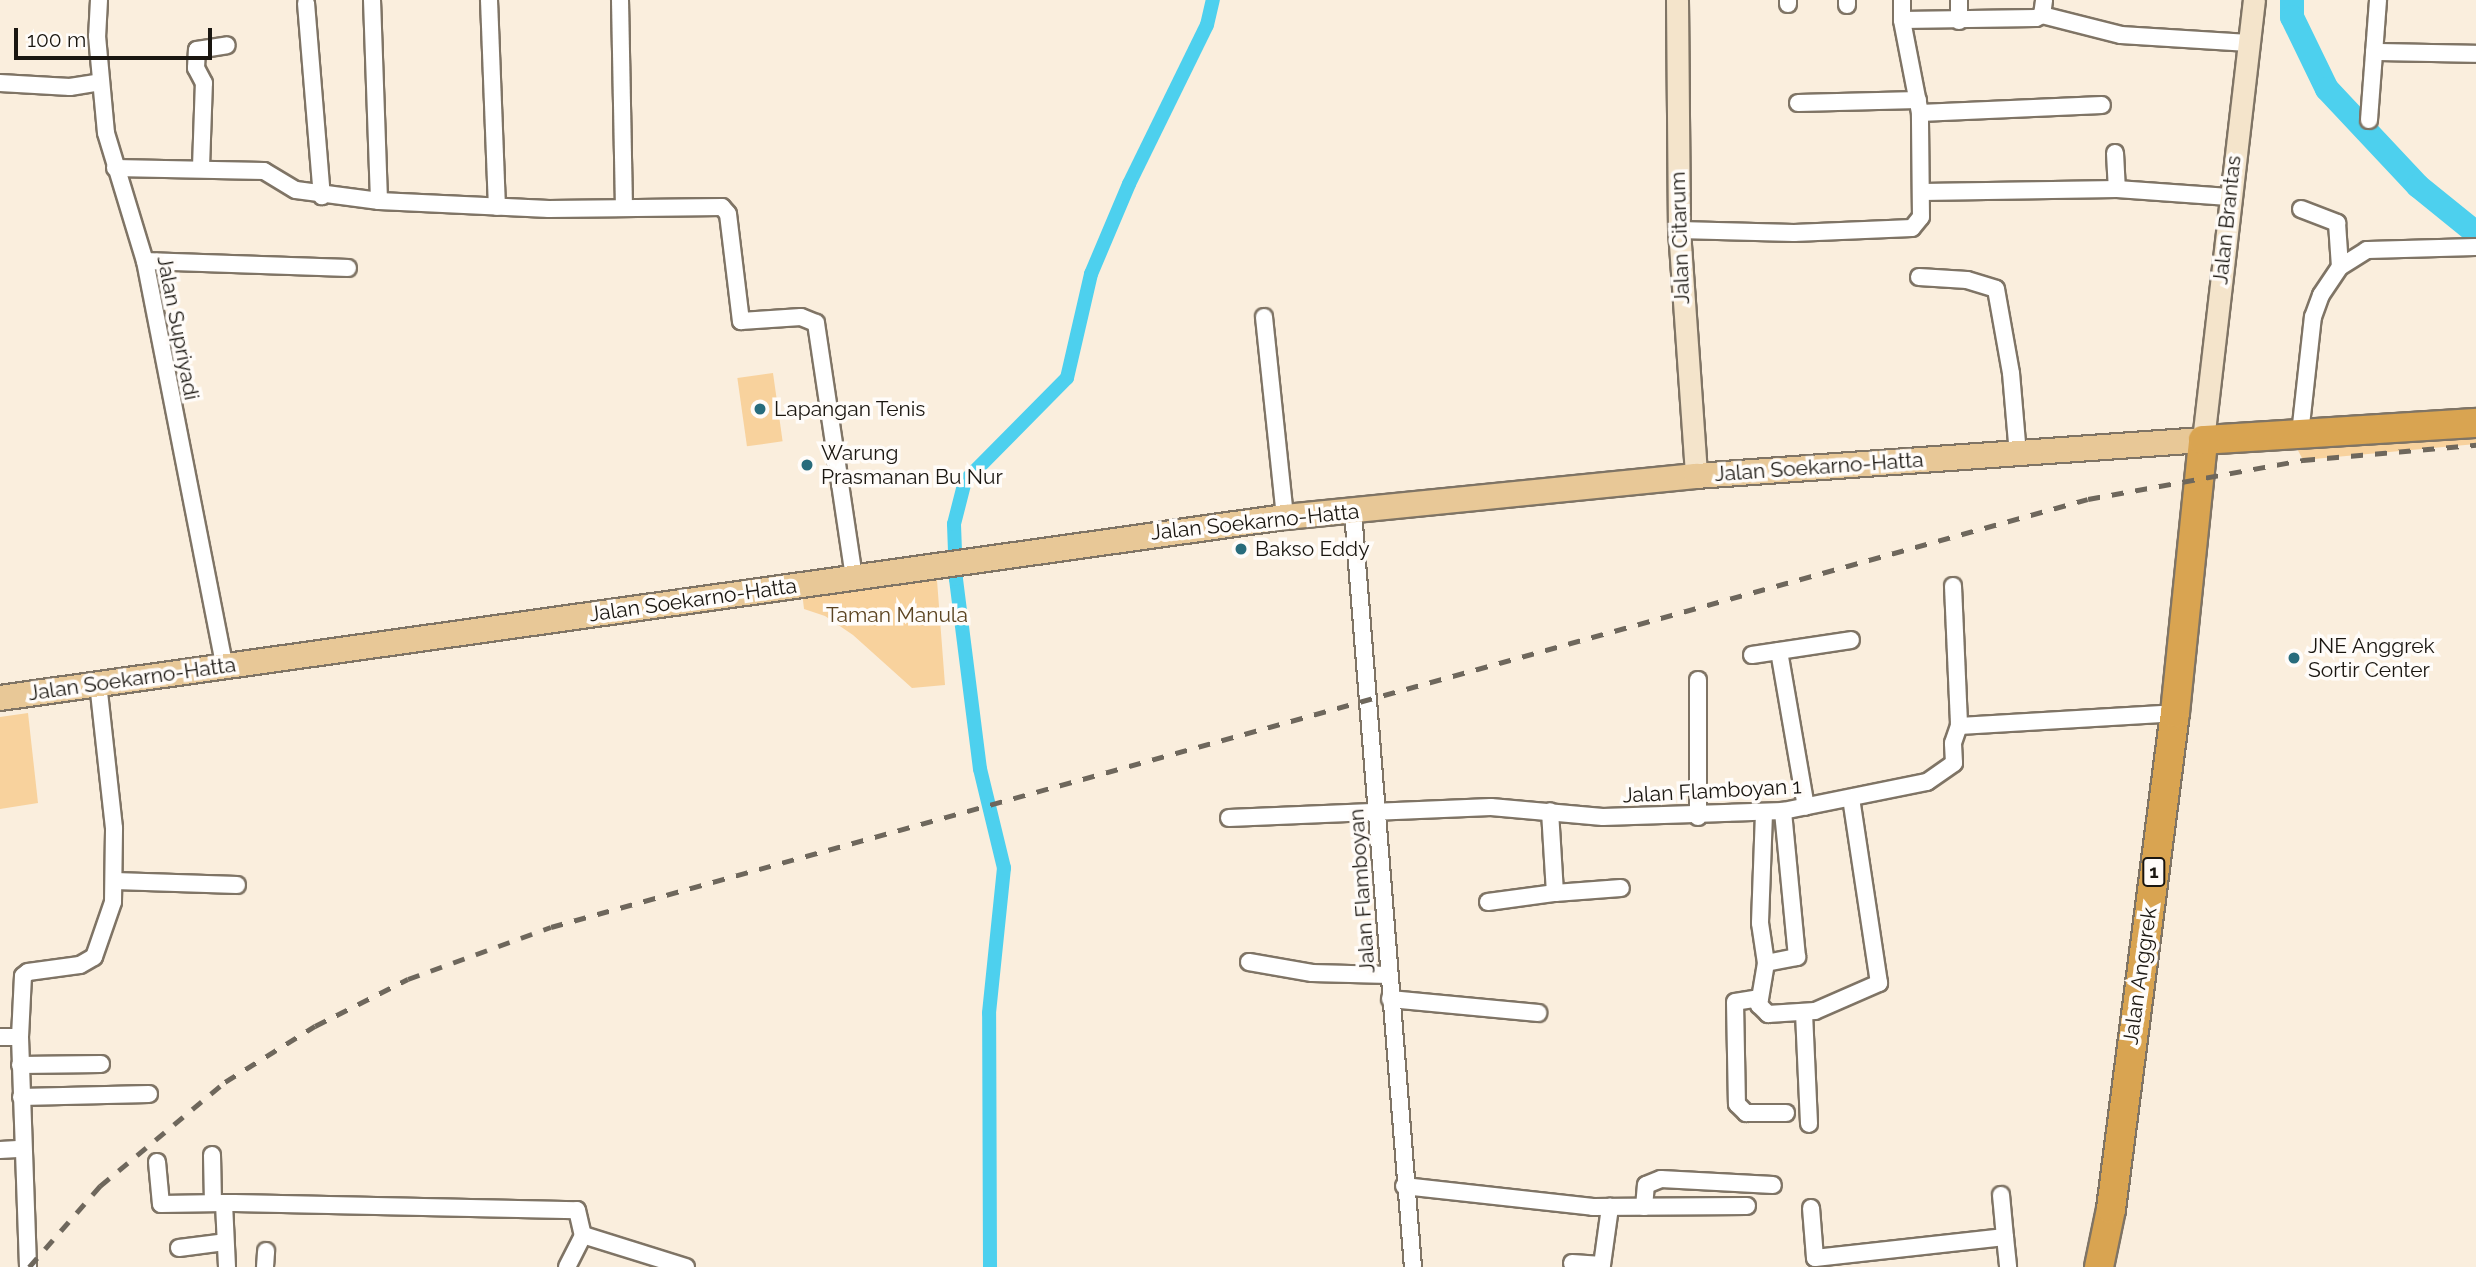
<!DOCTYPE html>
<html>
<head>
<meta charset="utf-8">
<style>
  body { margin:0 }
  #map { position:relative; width:2476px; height:1267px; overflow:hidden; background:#faeedd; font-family:Raleway,sans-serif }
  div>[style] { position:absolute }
  .green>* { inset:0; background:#f8d29d; transform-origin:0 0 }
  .canal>* { height:14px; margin:-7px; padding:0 7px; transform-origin:7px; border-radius:7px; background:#4dd0ee }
  .river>* { height:24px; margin:-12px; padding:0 12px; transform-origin:12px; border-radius:12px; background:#4dd0ee }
  .roads { filter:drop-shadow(2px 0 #7f7465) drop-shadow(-2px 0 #7f7465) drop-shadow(0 2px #7f7465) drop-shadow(0 -2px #7f7465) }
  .street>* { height:16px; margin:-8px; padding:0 8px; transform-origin:8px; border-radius:8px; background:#fff }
  .secondary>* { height:21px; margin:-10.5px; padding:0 10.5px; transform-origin:10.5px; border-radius:10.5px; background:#f4e4cb }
  .primary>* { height:24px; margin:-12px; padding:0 12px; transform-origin:12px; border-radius:12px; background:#e8c897 }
  .highway>* { height:28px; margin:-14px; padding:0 14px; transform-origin:14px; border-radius:14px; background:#d9a451 }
  .rail>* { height:4.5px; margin-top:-2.25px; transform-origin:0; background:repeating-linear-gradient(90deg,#6e675c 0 12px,transparent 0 24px) }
  .dots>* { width:19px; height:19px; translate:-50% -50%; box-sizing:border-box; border:4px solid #fffcf9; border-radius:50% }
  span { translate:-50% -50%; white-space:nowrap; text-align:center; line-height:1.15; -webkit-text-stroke:7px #fffcf9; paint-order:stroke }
  .shield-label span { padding:2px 5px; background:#fffcf9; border:2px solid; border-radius:5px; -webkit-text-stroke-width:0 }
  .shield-label { font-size:19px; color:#1a1610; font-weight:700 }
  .street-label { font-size:21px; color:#1a1610 }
  .poi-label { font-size:21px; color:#1a1610 }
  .left { translate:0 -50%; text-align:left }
  .park-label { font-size:21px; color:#5c4421 }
  .scale { position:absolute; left:14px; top:28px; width:198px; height:32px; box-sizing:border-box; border:4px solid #1a1610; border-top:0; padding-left:9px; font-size:21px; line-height:24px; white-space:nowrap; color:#1a1610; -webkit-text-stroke:5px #fffcf9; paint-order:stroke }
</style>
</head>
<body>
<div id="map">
  <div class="green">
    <i style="left:773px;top:373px;width:69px;height:36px;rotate:82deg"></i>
    <i style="clip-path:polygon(2476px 425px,2476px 444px,2303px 460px,2290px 435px)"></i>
    <i style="clip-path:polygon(936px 567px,945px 685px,912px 688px,853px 635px,825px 616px,804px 609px,801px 584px)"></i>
    <i style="clip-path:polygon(28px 713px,38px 803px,0 809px,0 717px)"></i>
  </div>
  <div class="canal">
    <i style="left:990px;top:1267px;width:254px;rotate:-90.2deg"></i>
    <i style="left:989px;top:1013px;width:146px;rotate:-84.1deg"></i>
    <i style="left:1004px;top:868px;width:102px;rotate:-103.6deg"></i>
    <i style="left:980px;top:769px;width:192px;rotate:-97.2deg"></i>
    <i style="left:956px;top:579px;width:55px;rotate:-92.1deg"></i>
    <i style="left:954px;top:524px;width:44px;rotate:-75.7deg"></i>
    <i style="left:965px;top:481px;width:145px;rotate:-45.3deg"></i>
    <i style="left:1067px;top:378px;width:107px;rotate:-77deg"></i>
    <i style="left:1091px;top:274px;width:98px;rotate:-67.1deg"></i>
    <i style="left:1129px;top:184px;width:177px;rotate:-63.9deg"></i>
    <i style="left:1207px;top:25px;width:26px;rotate:-77deg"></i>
  </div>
  <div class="river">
    <i style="left:2292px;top:0;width:17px;rotate:90deg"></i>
    <i style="left:2292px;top:17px;width:80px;rotate:64.1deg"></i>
    <i style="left:2327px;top:89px;width:133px;rotate:46.8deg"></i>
    <i style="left:2418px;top:186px;width:75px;rotate:39deg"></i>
  </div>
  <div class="roads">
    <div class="street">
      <i style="left:99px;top:0;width:36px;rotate:93deg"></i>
      <i style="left:97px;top:36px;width:97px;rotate:84.7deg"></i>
      <i style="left:106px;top:133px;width:134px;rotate:73.1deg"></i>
      <i style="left:145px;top:261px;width:411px;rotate:78.9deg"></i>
      <i style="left:372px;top:0;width:201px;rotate:88deg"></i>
      <i style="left:489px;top:0;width:207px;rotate:87.8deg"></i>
      <i style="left:620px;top:0;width:208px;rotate:88.9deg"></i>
      <i style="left:1959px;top:0;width:21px;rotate:90deg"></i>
      <i style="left:306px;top:3px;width:194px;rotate:85.3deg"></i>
      <i style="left:1788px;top:4px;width:4px;rotate:-90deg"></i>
      <i style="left:1847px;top:5px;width:5px;rotate:-90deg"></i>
      <i style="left:2042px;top:15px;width:81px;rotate:14.2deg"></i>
      <i style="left:2121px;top:35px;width:128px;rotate:3.6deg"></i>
      <i style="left:1902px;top:20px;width:20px;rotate:-90deg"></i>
      <i style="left:2374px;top:52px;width:102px;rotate:1.1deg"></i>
      <i style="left:0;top:83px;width:70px;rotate:3.3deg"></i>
      <i style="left:70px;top:87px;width:31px;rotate:-9deg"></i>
      <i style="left:1798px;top:103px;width:120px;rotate:-1.4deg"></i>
      <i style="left:1920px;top:113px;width:182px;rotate:-2.5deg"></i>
      <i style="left:2369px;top:120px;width:120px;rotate:-85.7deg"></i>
      <i style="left:2115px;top:153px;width:36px;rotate:87deg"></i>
      <i style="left:201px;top:167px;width:84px;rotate:-88deg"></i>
      <i style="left:204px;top:83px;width:17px;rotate:-118deg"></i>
      <i style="left:196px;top:68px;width:18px;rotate:-87deg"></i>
      <i style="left:197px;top:50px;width:30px;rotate:-9deg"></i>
      <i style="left:115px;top:168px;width:149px;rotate:1.2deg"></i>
      <i style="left:264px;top:171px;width:37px;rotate:31deg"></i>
      <i style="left:296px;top:190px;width:84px;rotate:7.5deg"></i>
      <i style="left:379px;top:201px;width:170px;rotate:2.7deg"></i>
      <i style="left:549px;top:209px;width:173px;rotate:-0.7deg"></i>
      <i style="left:722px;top:207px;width:9px;rotate:49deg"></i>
      <i style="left:728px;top:214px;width:108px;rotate:83.1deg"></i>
      <i style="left:741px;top:321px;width:60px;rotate:-3.8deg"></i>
      <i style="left:801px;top:317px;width:16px;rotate:22deg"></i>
      <i style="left:816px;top:323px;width:256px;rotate:81.5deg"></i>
      <i style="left:1922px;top:192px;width:195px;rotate:-0.9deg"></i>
      <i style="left:2117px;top:189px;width:112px;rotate:4.1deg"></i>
      <i style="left:2301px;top:209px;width:39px;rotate:21deg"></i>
      <i style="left:2337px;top:223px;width:44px;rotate:86.1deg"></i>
      <i style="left:1679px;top:230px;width:115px;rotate:1.5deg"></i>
      <i style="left:1794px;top:233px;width:118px;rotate:-2.4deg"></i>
      <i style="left:1912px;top:228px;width:14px;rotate:-51deg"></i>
      <i style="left:1921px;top:217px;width:104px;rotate:-90.6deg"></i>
      <i style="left:1920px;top:113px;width:95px;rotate:-101deg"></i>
      <i style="left:1902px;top:20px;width:134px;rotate:-0.9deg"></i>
      <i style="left:2036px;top:18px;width:7px;rotate:-27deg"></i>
      <i style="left:2042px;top:15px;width:15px;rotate:-82deg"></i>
      <i style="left:145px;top:261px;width:203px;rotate:2deg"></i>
      <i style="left:1919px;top:277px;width:48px;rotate:3.6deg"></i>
      <i style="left:1967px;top:280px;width:30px;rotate:17deg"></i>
      <i style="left:1996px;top:289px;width:85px;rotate:79.9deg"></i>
      <i style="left:2011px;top:373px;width:82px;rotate:85.1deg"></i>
      <i style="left:1264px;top:317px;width:201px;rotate:84deg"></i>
      <i style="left:2300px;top:434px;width:118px;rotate:-83.7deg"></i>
      <i style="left:2313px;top:317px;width:23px;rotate:-70deg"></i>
      <i style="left:2321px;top:295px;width:34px;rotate:-56deg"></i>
      <i style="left:2340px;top:267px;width:32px;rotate:-32deg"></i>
      <i style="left:2367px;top:250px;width:109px;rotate:-1.6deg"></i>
      <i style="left:1353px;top:512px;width:757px;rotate:85.46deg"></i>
      <i style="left:1953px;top:586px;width:140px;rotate:87.5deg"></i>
      <i style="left:1779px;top:651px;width:158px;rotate:80.2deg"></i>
      <i style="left:1752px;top:655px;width:100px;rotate:-8.6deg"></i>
      <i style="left:1764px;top:813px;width:110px;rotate:92.1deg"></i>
      <i style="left:1760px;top:923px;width:40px;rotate:81.5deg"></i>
      <i style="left:1766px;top:963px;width:43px;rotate:99.5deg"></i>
      <i style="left:1759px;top:1005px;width:13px;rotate:45deg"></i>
      <i style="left:1768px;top:1014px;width:47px;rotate:-3.7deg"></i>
      <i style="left:1815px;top:1011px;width:70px;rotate:-23.6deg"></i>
      <i style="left:1879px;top:983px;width:187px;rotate:-98.6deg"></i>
      <i style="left:1698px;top:817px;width:137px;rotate:-90deg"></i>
      <i style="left:1229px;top:818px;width:262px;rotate:-2.4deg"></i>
      <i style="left:1491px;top:807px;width:112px;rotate:5.1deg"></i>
      <i style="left:1603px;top:817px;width:180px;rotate:-1.9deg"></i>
      <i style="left:1783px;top:811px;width:147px;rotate:-11.4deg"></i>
      <i style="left:1927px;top:782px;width:33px;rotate:-35deg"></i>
      <i style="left:1954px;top:763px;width:20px;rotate:-93deg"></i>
      <i style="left:1953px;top:743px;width:18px;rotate:-71deg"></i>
      <i style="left:1959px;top:726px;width:216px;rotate:-3.4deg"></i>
      <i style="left:115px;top:881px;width:122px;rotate:1.9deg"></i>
      <i style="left:1555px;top:893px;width:66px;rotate:-4.3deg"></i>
      <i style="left:1488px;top:902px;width:68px;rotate:-7.7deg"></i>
      <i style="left:1555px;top:893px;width:82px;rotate:-93.5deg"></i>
      <i style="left:1249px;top:962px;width:64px;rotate:9.9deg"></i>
      <i style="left:1312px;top:973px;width:77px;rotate:1.5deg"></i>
      <i style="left:1766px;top:963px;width:32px;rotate:-11deg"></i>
      <i style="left:1797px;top:957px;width:147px;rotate:-95.5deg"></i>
      <i style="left:1760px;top:998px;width:25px;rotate:171deg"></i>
      <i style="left:1735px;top:1002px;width:102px;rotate:88.9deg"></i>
      <i style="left:1737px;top:1104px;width:13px;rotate:45deg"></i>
      <i style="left:1746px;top:1113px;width:40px"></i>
      <i style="left:1390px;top:999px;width:149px;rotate:5.4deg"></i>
      <i style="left:1804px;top:1013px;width:111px;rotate:87.4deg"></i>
      <i style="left:0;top:1037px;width:20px"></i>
      <i style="left:20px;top:1037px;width:230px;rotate:88deg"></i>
      <i style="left:20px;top:1037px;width:61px;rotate:-87.2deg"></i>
      <i style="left:23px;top:976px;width:6px;rotate:-39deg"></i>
      <i style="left:28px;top:972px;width:52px;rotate:-7.7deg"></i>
      <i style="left:80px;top:965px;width:16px;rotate:-30deg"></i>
      <i style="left:94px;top:957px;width:58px;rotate:-70.9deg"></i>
      <i style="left:113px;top:902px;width:74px;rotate:-89.2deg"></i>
      <i style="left:114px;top:828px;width:146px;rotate:-96.3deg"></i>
      <i style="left:20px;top:1065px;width:81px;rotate:-0.7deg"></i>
      <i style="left:21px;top:1097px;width:128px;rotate:-1.3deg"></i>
      <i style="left:0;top:1150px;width:22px;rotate:-3deg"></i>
      <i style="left:212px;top:1155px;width:48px;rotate:88.8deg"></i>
      <i style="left:157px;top:1162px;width:42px;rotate:84.6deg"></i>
      <i style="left:161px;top:1204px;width:63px;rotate:-0.9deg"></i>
      <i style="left:1404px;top:1186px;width:190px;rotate:6.3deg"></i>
      <i style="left:1593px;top:1207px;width:154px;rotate:-0.4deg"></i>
      <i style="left:2001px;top:1195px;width:42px;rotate:84.6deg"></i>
      <i style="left:1644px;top:1207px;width:22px;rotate:-85deg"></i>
      <i style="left:1646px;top:1185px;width:16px;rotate:-22deg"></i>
      <i style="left:1661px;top:1179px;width:112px;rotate:3.1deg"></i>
      <i style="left:1811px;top:1208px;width:50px;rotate:85.4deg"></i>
      <i style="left:1815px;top:1258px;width:191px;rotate:-6.3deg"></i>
      <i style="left:2005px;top:1237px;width:30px;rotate:84deg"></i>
      <i style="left:179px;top:1248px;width:46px;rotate:-7.4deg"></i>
      <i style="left:1572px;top:1263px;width:30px;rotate:4deg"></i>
      <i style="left:1602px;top:1265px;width:59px;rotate:-82.1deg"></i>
      <i style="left:227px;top:1267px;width:64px;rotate:-92.7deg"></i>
      <i style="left:224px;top:1203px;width:10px"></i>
      <i style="left:234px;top:1203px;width:343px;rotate:1.2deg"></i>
      <i style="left:577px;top:1210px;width:26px;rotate:77deg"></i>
      <i style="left:583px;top:1235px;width:108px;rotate:17.3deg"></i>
      <i style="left:265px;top:1267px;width:16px;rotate:-86deg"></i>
      <i style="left:567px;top:1267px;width:36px;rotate:-63deg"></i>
    </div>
    <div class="secondary">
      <i style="left:1677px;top:0;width:230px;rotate:89.5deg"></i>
      <i style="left:1679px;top:230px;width:247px;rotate:86deg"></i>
      <i style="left:2203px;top:440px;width:443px;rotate:-83.4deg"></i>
    </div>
    <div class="primary">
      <i style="left:0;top:698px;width:1298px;rotate:-8.02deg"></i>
      <i style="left:1285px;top:517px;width:413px;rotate:-5.7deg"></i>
      <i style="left:1696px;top:476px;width:508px;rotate:-4.06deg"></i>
    </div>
    <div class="highway">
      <i style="left:2099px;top:1267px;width:59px;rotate:-78.3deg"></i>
      <i style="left:2111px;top:1209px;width:500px;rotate:-82.65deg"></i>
      <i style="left:2175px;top:713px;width:274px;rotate:-84.1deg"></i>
      <i style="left:2203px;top:440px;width:274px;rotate:-3.6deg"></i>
    </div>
  </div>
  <div class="rail">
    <i style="left:29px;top:1267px;width:108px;rotate:-48.8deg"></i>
    <i style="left:100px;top:1186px;width:163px;rotate:-39.8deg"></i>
    <i style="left:225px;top:1082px;width:106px;rotate:-31.9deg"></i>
    <i style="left:315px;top:1026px;width:104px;rotate:-26.8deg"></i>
    <i style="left:408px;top:979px;width:152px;rotate:-20deg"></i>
    <i style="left:551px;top:927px;width:1595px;rotate:-15.56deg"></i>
    <i style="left:2088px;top:499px;width:219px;rotate:-10.3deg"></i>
    <i style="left:2303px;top:460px;width:174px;rotate:-5deg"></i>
  </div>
  <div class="dots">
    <i style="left:760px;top:409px;background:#286c7c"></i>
    <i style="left:807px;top:465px;background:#286c7c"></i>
    <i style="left:1241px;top:549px;background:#286c7c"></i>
    <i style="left:2294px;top:658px;background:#286c7c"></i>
  </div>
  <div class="shield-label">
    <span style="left:2154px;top:872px">1</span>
  </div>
  <div class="street-label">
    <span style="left:2227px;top:220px;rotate:-84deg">Jalan Brantas</span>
    <span style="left:1680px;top:238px;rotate:-92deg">Jalan Citarum</span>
    <span style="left:178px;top:328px;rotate:79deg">Jalan Supriyadi</span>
    <span style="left:1819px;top:467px;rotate:-4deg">Jalan Soekarno-Hatta</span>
    <span style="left:1255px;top:522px;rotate:-6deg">Jalan Soekarno-Hatta</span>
    <span style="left:693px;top:600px;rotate:-8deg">Jalan Soekarno-Hatta</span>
    <span style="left:132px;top:679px;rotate:-8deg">Jalan Soekarno-Hatta</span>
    <span style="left:1712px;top:791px;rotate:-3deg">Jalan Flamboyan 1</span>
    <span style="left:1362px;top:891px;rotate:-94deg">Jalan Flamboyan</span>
    <span style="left:2140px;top:976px;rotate:-82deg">Jalan Anggrek</span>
  </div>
  <div class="poi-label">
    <span class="left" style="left:774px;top:409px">Lapangan Tenis</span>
    <span class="left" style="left:821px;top:465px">Warung<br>Prasmanan Bu Nur</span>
    <span class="left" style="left:1255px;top:549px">Bakso Eddy</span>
    <span class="left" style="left:2308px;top:658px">JNE Anggrek<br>Sortir Center</span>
  </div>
  <div class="park-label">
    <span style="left:897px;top:615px">Taman Manula</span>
  </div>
  <div class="scale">100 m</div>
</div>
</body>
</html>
